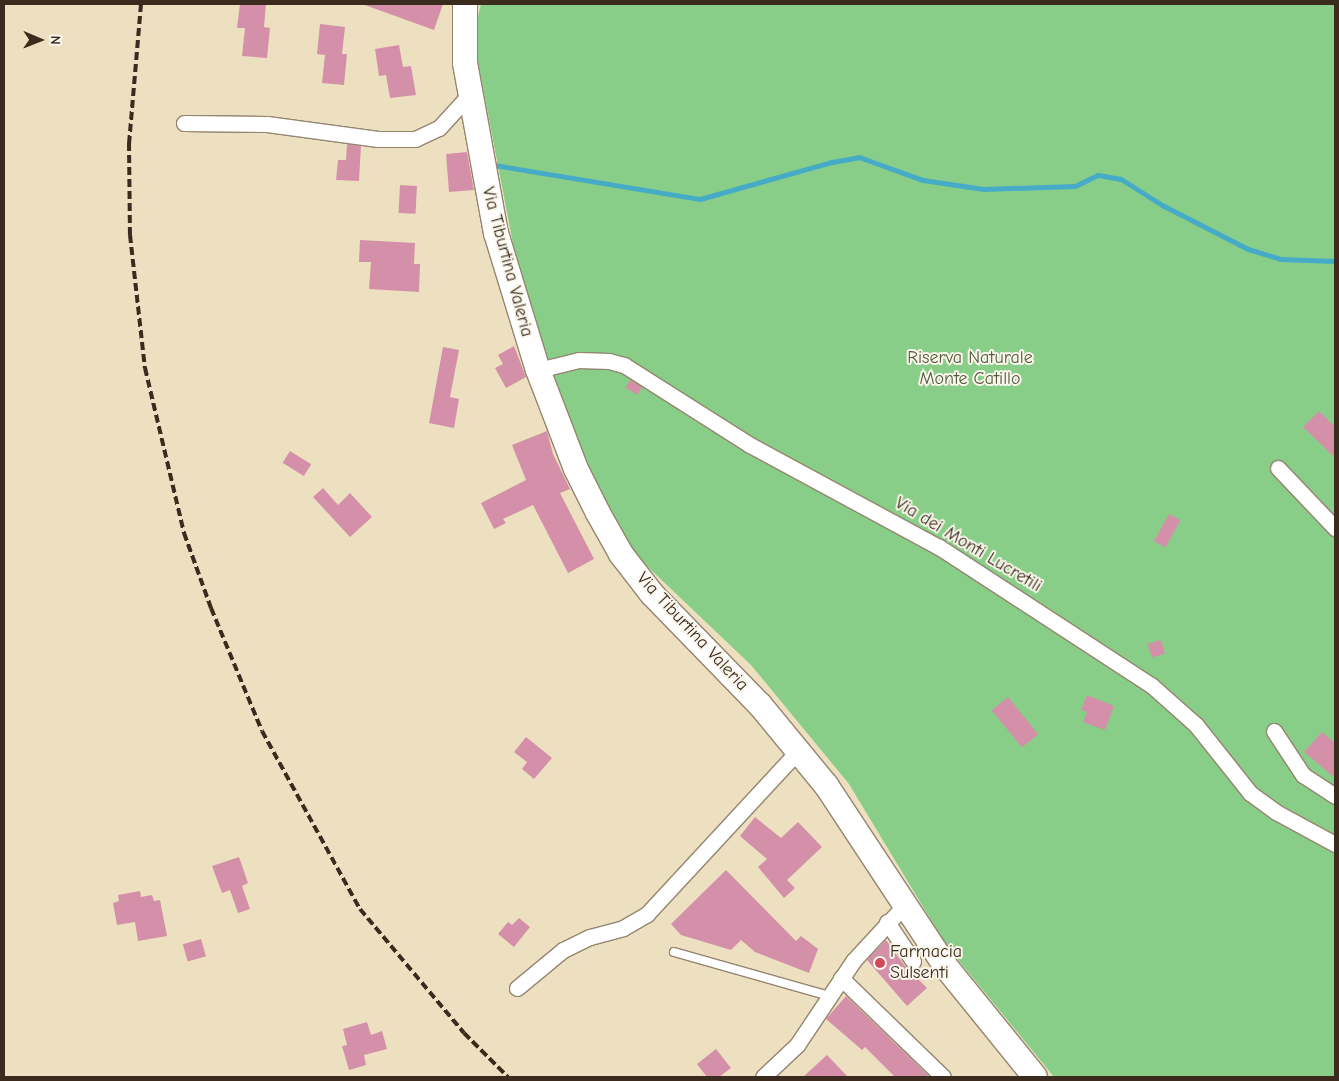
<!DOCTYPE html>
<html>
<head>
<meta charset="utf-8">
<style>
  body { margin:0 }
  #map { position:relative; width:1339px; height:1081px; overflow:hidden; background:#ede0c0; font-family:"Comic Neue",sans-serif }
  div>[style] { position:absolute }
  .green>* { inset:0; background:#89ce88 }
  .stream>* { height:5px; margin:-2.5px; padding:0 2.5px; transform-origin:2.5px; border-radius:2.5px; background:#46abc6 }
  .building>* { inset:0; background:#d390a8; transform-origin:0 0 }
  .roads { filter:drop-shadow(1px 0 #94856f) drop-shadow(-1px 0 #94856f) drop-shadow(0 1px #94856f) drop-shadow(0 -1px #94856f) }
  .service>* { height:8px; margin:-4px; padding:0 4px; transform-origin:4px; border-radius:4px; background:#fff }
  .minor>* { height:15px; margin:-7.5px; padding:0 7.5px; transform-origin:7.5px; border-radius:7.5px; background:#fff }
  .primary>* { height:24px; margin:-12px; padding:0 12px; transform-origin:12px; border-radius:12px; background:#fff }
  .rail>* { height:4px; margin-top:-2px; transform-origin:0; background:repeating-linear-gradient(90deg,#3b2a1e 0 8px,transparent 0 12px) }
  .dots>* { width:14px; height:14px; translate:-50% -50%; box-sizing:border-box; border:2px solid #fbf7ec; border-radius:50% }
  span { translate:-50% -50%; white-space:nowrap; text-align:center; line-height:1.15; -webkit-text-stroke:4px #fbf7ec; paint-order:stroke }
  .street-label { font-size:18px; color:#3b2a1e }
  .park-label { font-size:18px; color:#525b3e }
  .poi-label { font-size:18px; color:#3b2a1e }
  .left { translate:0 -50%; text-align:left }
  .frame { position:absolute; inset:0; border:5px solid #3b2a1e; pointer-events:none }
  .north { position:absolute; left:15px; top:15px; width:50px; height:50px; -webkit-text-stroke:4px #fbf7ec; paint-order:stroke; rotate:91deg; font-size:14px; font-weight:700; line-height:20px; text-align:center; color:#3b2a1e }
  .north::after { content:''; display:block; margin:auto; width:18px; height:22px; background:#3b2a1e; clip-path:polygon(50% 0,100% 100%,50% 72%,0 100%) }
</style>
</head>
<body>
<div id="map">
  <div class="green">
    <i style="clip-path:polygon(481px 4px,1335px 4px,1335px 1077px,1054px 1077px,946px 945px,849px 784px,751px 665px,630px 550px,578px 444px,520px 280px,473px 36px)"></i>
  </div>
  <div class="stream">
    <i style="left:494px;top:165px;width:209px;rotate:9.4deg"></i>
    <i style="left:700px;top:199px;width:137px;rotate:-15.7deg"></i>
    <i style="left:832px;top:162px;width:27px;rotate:-10deg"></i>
    <i style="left:859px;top:157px;width:68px;rotate:19.8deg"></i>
    <i style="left:923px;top:180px;width:61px;rotate:8.5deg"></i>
    <i style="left:983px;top:189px;width:92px;rotate:-1.9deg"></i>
    <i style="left:1075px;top:186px;width:25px;rotate:-26deg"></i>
    <i style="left:1098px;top:175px;width:23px;rotate:10deg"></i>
    <i style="left:1121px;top:179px;width:49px;rotate:32.4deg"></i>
    <i style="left:1162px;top:205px;width:97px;rotate:27.1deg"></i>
    <i style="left:1248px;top:249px;width:34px;rotate:17deg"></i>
    <i style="left:1280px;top:259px;width:55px;rotate:2.1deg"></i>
  </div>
  <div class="building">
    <i style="clip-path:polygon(240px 4px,266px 4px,264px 27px,270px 28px,267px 58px,242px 56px,245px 28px,237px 28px)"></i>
    <i style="clip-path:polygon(362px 4px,443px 4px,434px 30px)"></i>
    <i style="clip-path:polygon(320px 24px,345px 27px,342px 54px,347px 54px,344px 85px,322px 83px,325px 55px,317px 54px)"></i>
    <i style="clip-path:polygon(399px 45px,403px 67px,411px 66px,416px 95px,390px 98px,386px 75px,379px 76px,375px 49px)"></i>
    <i style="clip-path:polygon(347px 144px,361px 146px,359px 181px,336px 180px,338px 160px,346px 160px)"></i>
    <i style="clip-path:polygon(467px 152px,474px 190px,449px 192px,446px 154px)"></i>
    <i style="left:400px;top:185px;width:17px;height:28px;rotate:3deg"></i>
    <i style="clip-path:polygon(360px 240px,415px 243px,414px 264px,420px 264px,419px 292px,369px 289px,371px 262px,359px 262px)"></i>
    <i style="clip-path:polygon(514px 346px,526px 377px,506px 388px,495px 368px,503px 364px,498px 355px)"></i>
    <i style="clip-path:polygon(443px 347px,459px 350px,450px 397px,459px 399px,454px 428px,429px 423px)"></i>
    <i style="left:630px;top:380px;width:14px;height:9px;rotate:30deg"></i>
    <i style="clip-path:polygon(1319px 411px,1335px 427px,1335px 458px,1303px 427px)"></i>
    <i style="clip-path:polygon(547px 431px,553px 454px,570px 489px,560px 493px,594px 559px,568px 573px,533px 505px,503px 519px,506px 523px,494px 529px,481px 503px,526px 480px,512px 445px)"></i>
    <i style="left:290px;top:451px;width:25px;height:14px;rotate:32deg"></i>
    <i style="clip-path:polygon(323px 488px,338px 505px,350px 493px,372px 517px,350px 537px,313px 497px)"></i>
    <i style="left:1169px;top:514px;width:13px;height:31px;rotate:29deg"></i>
    <i style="left:1161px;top:640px;width:14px;height:14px;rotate:73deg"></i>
    <i style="clip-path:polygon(1087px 695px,1114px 706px,1105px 730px,1083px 722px,1087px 712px,1081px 710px)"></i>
    <i style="left:1008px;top:697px;width:48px;height:21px;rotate:51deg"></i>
    <i style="clip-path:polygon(1322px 732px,1335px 743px,1335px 778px,1304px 752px)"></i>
    <i style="clip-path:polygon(526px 737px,552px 758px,534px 779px,522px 769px,527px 762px,514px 752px)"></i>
    <i style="clip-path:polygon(755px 817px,781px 838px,798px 822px,822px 847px,787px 880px,795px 888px,784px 898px,758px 867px,767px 859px,740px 836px)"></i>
    <i style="clip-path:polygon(239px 857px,248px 883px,242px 886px,250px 909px,238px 913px,230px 890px,222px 893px,212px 866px)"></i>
    <i style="clip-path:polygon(726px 870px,796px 941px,801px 936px,818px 949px,809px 973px,755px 952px,741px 940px,731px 950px,681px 935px,671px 924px)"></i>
    <i style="clip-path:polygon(140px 891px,141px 897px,152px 895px,154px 901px,160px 900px,167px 936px,138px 941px,135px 922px,117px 925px,113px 903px,119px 901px,118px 895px)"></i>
    <i style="clip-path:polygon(519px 918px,530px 927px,514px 947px,498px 934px,508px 922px,512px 925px)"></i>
    <i style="left:201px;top:939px;width:18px;height:19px;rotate:74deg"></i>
    <i style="clip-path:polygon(886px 940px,905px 966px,927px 988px,907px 1006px,867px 960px)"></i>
    <i style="clip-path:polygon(846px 996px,930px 1077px,895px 1077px,865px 1047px,862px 1050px,826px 1019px)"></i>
    <i style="clip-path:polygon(367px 1022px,371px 1035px,382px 1031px,387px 1049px,364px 1055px,366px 1065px,349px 1070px,342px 1046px,347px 1045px,343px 1029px)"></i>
    <i style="clip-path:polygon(716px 1049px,731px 1068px,719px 1077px,707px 1077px,697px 1064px)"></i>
    <i style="clip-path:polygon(827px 1055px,848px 1077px,803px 1077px)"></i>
  </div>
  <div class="roads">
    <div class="service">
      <i style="left:674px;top:952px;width:161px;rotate:15.8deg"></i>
    </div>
    <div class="minor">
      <i style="left:184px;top:123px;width:83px;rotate:0.7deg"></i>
      <i style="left:267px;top:124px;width:112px;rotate:7.7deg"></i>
      <i style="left:378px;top:139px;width:37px"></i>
      <i style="left:415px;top:139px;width:26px;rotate:-25deg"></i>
      <i style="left:439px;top:128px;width:45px;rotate:-47.7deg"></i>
      <i style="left:538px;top:370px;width:42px;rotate:-13.7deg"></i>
      <i style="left:579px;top:360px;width:30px;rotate:2deg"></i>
      <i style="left:609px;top:361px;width:16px;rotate:15deg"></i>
      <i style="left:624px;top:365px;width:149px;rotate:32.4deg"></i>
      <i style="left:750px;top:445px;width:215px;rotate:28.4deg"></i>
      <i style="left:939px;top:547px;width:253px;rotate:33.1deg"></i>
      <i style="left:1151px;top:685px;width:60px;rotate:41.6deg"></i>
      <i style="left:1196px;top:725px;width:87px;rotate:51.5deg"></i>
      <i style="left:1250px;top:793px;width:32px;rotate:36deg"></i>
      <i style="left:1276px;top:812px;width:67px;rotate:28.5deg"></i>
      <i style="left:1278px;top:468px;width:83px;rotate:46.5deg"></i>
      <i style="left:1274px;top:731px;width:53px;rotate:56.6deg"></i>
      <i style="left:1303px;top:775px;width:38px;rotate:33deg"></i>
      <i style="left:887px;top:922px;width:47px;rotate:56.3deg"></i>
      <i style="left:841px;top:978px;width:142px;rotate:44.1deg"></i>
      <i style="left:517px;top:988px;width:60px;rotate:-39.6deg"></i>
      <i style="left:563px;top:950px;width:30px;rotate:-26deg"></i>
      <i style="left:590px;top:937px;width:34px;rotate:-15deg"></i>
      <i style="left:623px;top:928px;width:28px;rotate:-30deg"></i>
      <i style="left:647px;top:914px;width:222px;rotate:-47.2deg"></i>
      <i style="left:763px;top:1077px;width:47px;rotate:-43.3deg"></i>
      <i style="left:797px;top:1045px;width:102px;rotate:-56.2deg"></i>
      <i style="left:854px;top:960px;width:75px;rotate:-47.2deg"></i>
    </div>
    <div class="primary">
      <i style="left:465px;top:4px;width:59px;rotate:90deg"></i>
      <i style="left:465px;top:63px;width:173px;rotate:79.7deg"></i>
      <i style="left:496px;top:233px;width:143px;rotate:73deg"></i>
      <i style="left:538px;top:370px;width:106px;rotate:69deg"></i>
      <i style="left:576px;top:469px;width:49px;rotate:63.4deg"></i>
      <i style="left:598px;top:513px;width:47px;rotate:60.7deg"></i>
      <i style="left:621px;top:554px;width:51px;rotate:52.2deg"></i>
      <i style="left:652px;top:594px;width:155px;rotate:45.8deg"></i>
      <i style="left:760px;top:705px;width:104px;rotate:50.5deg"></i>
      <i style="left:826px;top:785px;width:218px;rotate:56.6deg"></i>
      <i style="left:946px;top:967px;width:141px;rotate:51deg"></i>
    </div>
  </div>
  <div class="rail">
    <i style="left:141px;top:4px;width:140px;rotate:94.9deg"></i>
    <i style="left:129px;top:143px;width:92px;rotate:89.4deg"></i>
    <i style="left:130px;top:235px;width:134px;rotate:83.6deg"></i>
    <i style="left:145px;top:368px;width:170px;rotate:76.7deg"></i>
    <i style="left:184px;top:533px;width:80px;rotate:70.2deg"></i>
    <i style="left:211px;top:608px;width:133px;rotate:67.5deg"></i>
    <i style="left:262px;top:731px;width:203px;rotate:61.2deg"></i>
    <i style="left:360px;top:909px;width:162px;rotate:50deg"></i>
    <i style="left:464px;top:1033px;width:62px;rotate:45deg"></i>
  </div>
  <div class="dots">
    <i style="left:880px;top:963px;background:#d1495b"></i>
  </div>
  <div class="street-label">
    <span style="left:507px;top:262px;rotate:75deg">Via Tiburtina Valeria</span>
    <span style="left:968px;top:545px;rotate:31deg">Via dei Monti Lucretili</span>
    <span style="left:692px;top:632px;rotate:47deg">Via Tiburtina Valeria</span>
  </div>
  <div class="park-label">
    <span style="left:970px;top:369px">Riserva Naturale<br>Monte Catillo</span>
  </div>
  <div class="poi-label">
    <span class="left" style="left:890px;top:963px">Farmacia<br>Sulsenti</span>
  </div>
  <div class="frame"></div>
  <div class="north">N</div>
</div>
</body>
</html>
